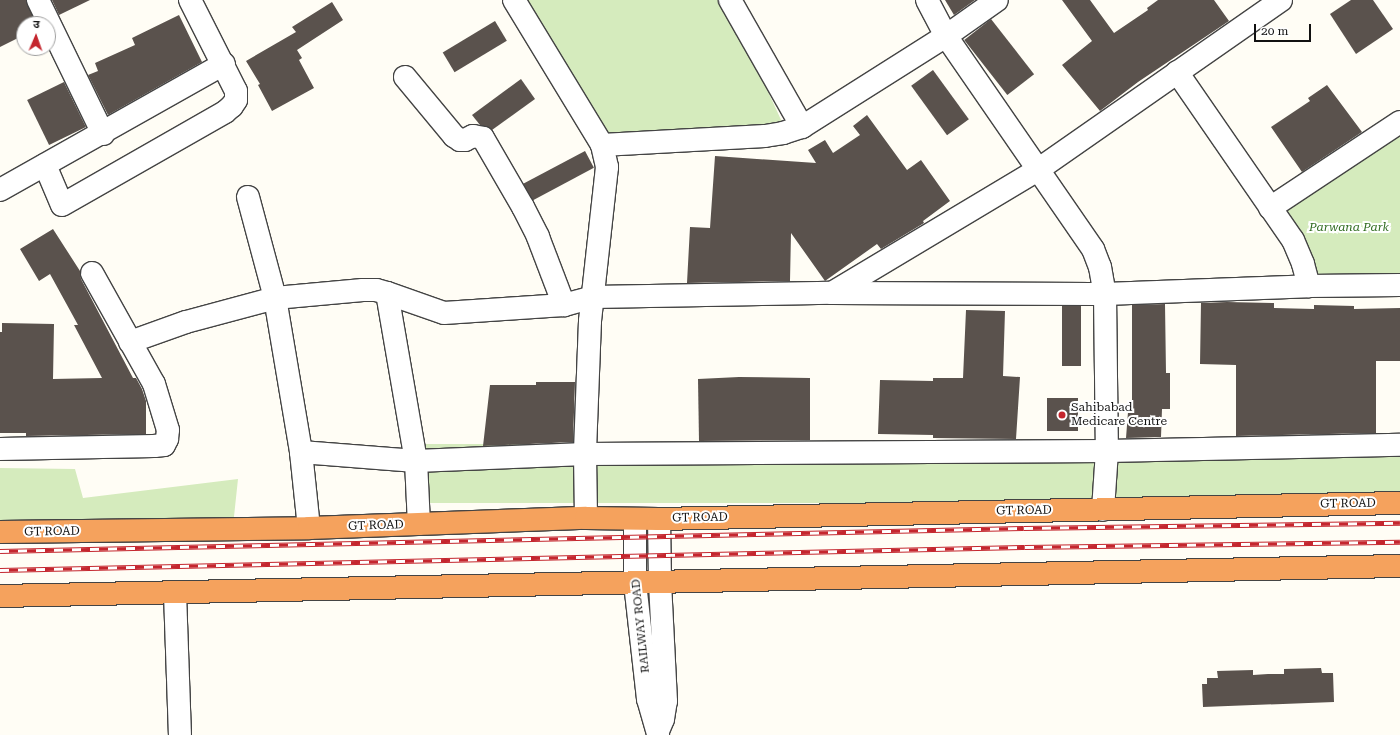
<!DOCTYPE html>
<html>
<head>
<meta charset="utf-8">
<style>
  body { margin:0 }
  #map { position:relative; width:1400px; height:735px; overflow:hidden; background:#fffdf5; font-family:"Roboto Serif","Noto Sans Devanagari",serif }
  div>[style] { position:absolute }
  .green>* { inset:0; background:#d5ebbd; transform-origin:0 0 }
  .building>* { inset:0; background:#5a524d; transform-origin:0 0 }
  .roads { filter:drop-shadow(1px 0 #444) drop-shadow(-1px 0 #444) drop-shadow(0 1px #444) drop-shadow(0 -1px #444) }
  .minor>* { height:22px; margin:-11px; padding:0 11px; transform-origin:11px; border-radius:11px; background:#fff }
  .highway>* { height:22px; margin:-11px; padding:0 11px; transform-origin:11px; border-radius:11px; background:#f5a25d }
  .rail>* { height:4.5px; margin-top:-2.25px; transform-origin:0; background:repeating-linear-gradient(90deg,#fff 0 9px,#c4262e 0 18px); box-sizing:border-box; border-block:1px solid #c4262e }
  .dots>* { width:11px; height:11px; translate:-50% -50%; box-sizing:border-box; border:2px solid #fff; border-radius:50% }
  span { translate:-50% -50%; white-space:nowrap; text-align:center; line-height:1.15; -webkit-text-stroke:4px #fff; paint-order:stroke }
  .park-label { font-size:12px; color:#2f6b1f; font-style:italic }
  .poi-label { font-size:12px; color:#111 }
  .left { translate:0 -50%; text-align:left }
  .street-label { font-size:12px; color:#111 }
  .north { position:absolute; left:16px; top:16px; width:40px; height:40px; box-sizing:border-box; background:#fff; border:1px solid #a0a0a0; border-radius:50%; rotate:2deg; font-size:11px; font-weight:700; line-height:16px; text-align:center; color:#111 }
  .north::after { content:''; display:block; margin:auto; width:14px; height:18px; background:#c4262e; clip-path:polygon(50% 0,100% 100%,50% 72%,0 100%) }
  .scale { position:absolute; left:1254px; top:24px; width:57px; height:18px; box-sizing:border-box; border:2px solid #111; border-top:0; padding-left:5px; font-size:12px; line-height:14px; white-space:nowrap; color:#111; -webkit-text-stroke:3px #fff; paint-order:stroke }
</style>
</head>
<body>
<div id="map">
  <div class="green">
    <i style="clip-path:polygon(520px 0,726px 0,788px 135px,610px 135px)"></i>
    <i style="clip-path:polygon(1400px 128px,1400px 281px,1313px 282px,1287px 209px)"></i>
    <i style="left:1400px;top:444px;width:59px;height:983px;rotate:90deg"></i>
    <i style="clip-path:polygon(0 468px,75px 469px,83px 498px,238px 479px,233px 526px,0 531px)"></i>
  </div>
  <div class="building">
    <i style="clip-path:polygon(0 0,26px 0,36px 24px,24px 24px,24px 35px,0 47px)"></i>
    <i style="clip-path:polygon(52px 0,90px 0,59px 15px)"></i>
    <i style="clip-path:polygon(945px 0,975px 0,954px 15px)"></i>
    <i style="clip-path:polygon(1062px 0,1090px 0,1114px 33px,1148px 10px,1147px 8px,1158px 0,1214px 0,1229px 21px,1138px 82px,1100px 111px,1062px 65px,1092px 41px)"></i>
    <i style="clip-path:polygon(1351px 0,1373px 0,1393px 29px,1356px 54px,1330px 14px)"></i>
    <i style="clip-path:polygon(332px 2px,343px 20px,297px 50px,302px 58px,299px 60px,314px 88px,272px 111px,258px 85px,260px 84px,246px 61px,296px 32px,292px 27px)"></i>
    <i style="clip-path:polygon(179px 15px,202px 62px,108px 115px,88px 75px,98px 71px,95px 63px,135px 45px,132px 38px)"></i>
    <i style="left:991px;top:19px;width:70px;height:34px;rotate:52deg"></i>
    <i style="left:495px;top:21px;width:23px;height:61px;rotate:59deg"></i>
    <i style="left:933px;top:70px;width:61px;height:27px;rotate:54deg"></i>
    <i style="clip-path:polygon(521px 79px,535px 99px,492px 130px,480px 125px,472px 115px)"></i>
    <i style="left:64px;top:82px;width:50px;height:41px;rotate:64deg"></i>
    <i style="clip-path:polygon(1327px 85px,1362px 132px,1302px 172px,1271px 127px,1310px 101px,1308px 98px)"></i>
    <i style="clip-path:polygon(867px 115px,907px 170px,921px 160px,950px 201px,923px 221px,924px 223px,881px 249px,877px 244px,825px 281px,791px 233px,790px 281px,687px 283px,690px 227px,710px 228px,715px 156px,816px 163px,808px 150px,825px 140px,833px 153px,860px 135px,853px 126px)"></i>
    <i style="left:585px;top:151px;width:19px;height:70px;rotate:62deg"></i>
    <i style="clip-path:polygon(53px 229px,80px 271px,81px 279px,133px 378px,136px 378px,142px 389px,146px 401px,146px 434px,26px 436px,26px 433px,0 433px,0 332px,2px 332px,2px 323px,54px 324px,53px 379px,102px 378px,74px 325px,78px 325px,50px 274px,39px 281px,20px 249px)"></i>
    <i style="clip-path:polygon(1227px 302px,1274px 303px,1274px 308px,1314px 309px,1314px 305px,1354px 306px,1354px 309px,1400px 308px,1400px 361px,1376px 361px,1376px 433px,1236px 436px,1236px 365px,1200px 364px,1201px 303px)"></i>
    <i style="clip-path:polygon(1165px 304px,1166px 373px,1170px 373px,1170px 409px,1162px 409px,1161px 437px,1126px 438px,1128px 412px,1132px 412px,1132px 305px)"></i>
    <i style="left:1062px;top:306px;width:19px;height:60px"></i>
    <i style="clip-path:polygon(966px 310px,1005px 311px,1003px 376px,1020px 377px,1016px 439px,933px 438px,933px 435px,878px 434px,880px 380px,933px 381px,933px 378px,963px 378px)"></i>
    <i style="clip-path:polygon(739px 377px,810px 378px,810px 440px,699px 441px,698px 379px)"></i>
    <i style="clip-path:polygon(536px 382px,575px 382px,573px 442px,483px 446px,490px 385px,536px 385px)"></i>
    <i style="left:1047px;top:398px;width:31px;height:33px"></i>
    <i style="clip-path:polygon(1321px 668px,1322px 673px,1333px 673px,1334px 702px,1203px 707px,1202px 684px,1207px 684px,1207px 678px,1218px 678px,1217px 671px,1253px 670px,1253px 675px,1268px 674px,1284px 674px,1284px 669px)"></i>
  </div>
  <div class="roads">
    <div class="minor">
      <i style="left:38px;top:0;width:149px;rotate:64.1deg"></i>
      <i style="left:514px;top:0;width:170px;rotate:58.7deg"></i>
      <i style="left:602px;top:145px;width:23px;rotate:77deg"></i>
      <i style="left:607px;top:167px;width:155px;rotate:96.3deg"></i>
      <i style="left:590px;top:321px;width:133px;rotate:92.2deg"></i>
      <i style="left:585px;top:454px;width:64px;rotate:89.1deg"></i>
      <i style="left:730px;top:0;width:146px;rotate:60.4deg"></i>
      <i style="left:927px;top:0;width:41px;rotate:62.2deg"></i>
      <i style="left:946px;top:36px;width:259px;rotate:55.4deg"></i>
      <i style="left:1093px;top:249px;width:19px;rotate:69deg"></i>
      <i style="left:1100px;top:267px;width:27px;rotate:80deg"></i>
      <i style="left:1105px;top:294px;width:157px;rotate:89.3deg"></i>
      <i style="left:1107px;top:451px;width:59px;rotate:93.9deg"></i>
      <i style="left:1177px;top:72px;width:204px;rotate:55.4deg"></i>
      <i style="left:1293px;top:240px;width:26px;rotate:67deg"></i>
      <i style="left:1303px;top:264px;width:23px;rotate:75deg"></i>
      <i style="left:405px;top:77px;width:77px;rotate:50.3deg"></i>
      <i style="left:454px;top:136px;width:7px;rotate:34deg"></i>
      <i style="left:460px;top:140px;width:5px"></i>
      <i style="left:465px;top:140px;width:9px;rotate:-27deg"></i>
      <i style="left:473px;top:136px;width:10px;rotate:11deg"></i>
      <i style="left:483px;top:138px;width:80px;rotate:59.9deg"></i>
      <i style="left:523px;top:207px;width:34px;rotate:63deg"></i>
      <i style="left:538px;top:237px;width:73px;rotate:69.1deg"></i>
      <i style="left:602px;top:145px;width:163px;rotate:-3.2deg"></i>
      <i style="left:765px;top:136px;width:18px;rotate:-9deg"></i>
      <i style="left:783px;top:133px;width:20px;rotate:-18deg"></i>
      <i style="left:802px;top:127px;width:170px;rotate:-32.3deg"></i>
      <i style="left:946px;top:36px;width:62px;rotate:-35.2deg"></i>
      <i style="left:45px;top:165px;width:43px;rotate:67deg"></i>
      <i style="left:62px;top:205px;width:188px;rotate:-29.7deg"></i>
      <i style="left:225px;top:112px;width:9px;rotate:-41deg"></i>
      <i style="left:232px;top:106px;width:7px;rotate:-56deg"></i>
      <i style="left:236px;top:100px;width:9px;rotate:-90deg"></i>
      <i style="left:236px;top:91px;width:102px;rotate:-116.8deg"></i>
      <i style="left:0;top:190px;width:257px;rotate:-29.4deg"></i>
      <i style="left:248px;top:197px;width:105px;rotate:75deg"></i>
      <i style="left:275px;top:298px;width:156px;rotate:80.4deg"></i>
      <i style="left:301px;top:452px;width:76px;rotate:84deg"></i>
      <i style="left:1270px;top:208px;width:156px;rotate:-33.5deg"></i>
      <i style="left:387px;top:293px;width:170px;rotate:80.2deg"></i>
      <i style="left:416px;top:461px;width:63px;rotate:87.3deg"></i>
      <i style="left:832px;top:293px;width:241px;rotate:-30.9deg"></i>
      <i style="left:1039px;top:169px;width:295px;rotate:-34.9deg"></i>
      <i style="left:130px;top:342px;width:59px;rotate:-19.7deg"></i>
      <i style="left:186px;top:322px;width:92px;rotate:-15.1deg"></i>
      <i style="left:275px;top:298px;width:88px;rotate:-5.2deg"></i>
      <i style="left:363px;top:290px;width:13px"></i>
      <i style="left:376px;top:290px;width:11px;rotate:15deg"></i>
      <i style="left:387px;top:293px;width:60px;rotate:19.3deg"></i>
      <i style="left:444px;top:313px;width:120px;rotate:-3.8deg"></i>
      <i style="left:564px;top:305px;width:30px;rotate:-15deg"></i>
      <i style="left:593px;top:297px;width:239px;rotate:-1deg"></i>
      <i style="left:832px;top:293px;width:273px;rotate:0.2deg"></i>
      <i style="left:1105px;top:294px;width:204px;rotate:-2.2deg"></i>
      <i style="left:1309px;top:286px;width:91px;rotate:-0.6deg"></i>
      <i style="left:0;top:449px;width:154px;rotate:-1.1deg"></i>
      <i style="left:154px;top:446px;width:10px;rotate:-6deg"></i>
      <i style="left:164px;top:445px;width:7px;rotate:-63deg"></i>
      <i style="left:167px;top:439px;width:9px;rotate:-84deg"></i>
      <i style="left:168px;top:430px;width:48px;rotate:-106.9deg"></i>
      <i style="left:154px;top:384px;width:127px;rotate:-119.2deg"></i>
      <i style="left:301px;top:452px;width:115px;rotate:4.5deg"></i>
      <i style="left:416px;top:461px;width:169px;rotate:-2.4deg"></i>
      <i style="left:585px;top:454px;width:522px;rotate:-0.33deg"></i>
      <i style="left:1107px;top:451px;width:293px;rotate:-1.2deg"></i>
      <i style="left:635px;top:519px;width:64px;rotate:90deg"></i>
      <i style="left:635px;top:583px;width:117px;rotate:83.6deg"></i>
      <i style="left:648px;top:699px;width:37px;rotate:74deg"></i>
      <i style="left:175px;top:593px;width:142px;rotate:88deg"></i>
      <i style="left:658px;top:731px;width:13px;rotate:-67deg"></i>
      <i style="left:663px;top:719px;width:18px;rotate:-81deg"></i>
      <i style="left:666px;top:701px;width:119px;rotate:-92.9deg"></i>
      <i style="left:660px;top:582px;width:63px;rotate:-90.9deg"></i>
    </div>
    <div class="highway">
      <i style="left:0;top:532px;width:309px;rotate:-0.7deg"></i>
      <i style="left:309px;top:528px;width:277px;rotate:-2.1deg"></i>
      <i style="left:586px;top:518px;width:73px;rotate:0.8deg"></i>
      <i style="left:659px;top:519px;width:741px;rotate:-1.24deg"></i>
      <i style="left:0;top:596px;width:1400px;rotate:-1.23deg"></i>
    </div>
  </div>
  <div class="rail">
    <i style="left:0;top:551px;width:1024px;rotate:-1.29deg"></i>
    <i style="left:1024px;top:528px;width:376px;rotate:-0.8deg"></i>
    <i style="left:0;top:570px;width:1025px;rotate:-1.29deg"></i>
    <i style="left:1025px;top:547px;width:375px;rotate:-0.8deg"></i>
  </div>
  <div class="dots">
    <i style="left:1062px;top:415px;background:#c4262e"></i>
  </div>
  <div class="park-label">
    <span style="left:1349px;top:228px">Parwana Park</span>
  </div>
  <div class="poi-label">
    <span class="left" style="left:1071px;top:415px">Sahibabad<br>Medicare Centre</span>
  </div>
  <div class="street-label">
    <span style="left:1348px;top:504px;rotate:-1deg">GT ROAD</span>
    <span style="left:1024px;top:511px;rotate:-1deg">GT ROAD</span>
    <span style="left:700px;top:518px;rotate:-1deg">GT ROAD</span>
    <span style="left:376px;top:526px;rotate:-2deg">GT ROAD</span>
    <span style="left:52px;top:532px;rotate:-1deg">GT ROAD</span>
    <span style="left:641px;top:626px;rotate:-96deg">RAILWAY ROAD</span>
  </div>
  <div class="north">उ</div>
  <div class="scale">20 m</div>
</div>
</body>
</html>
